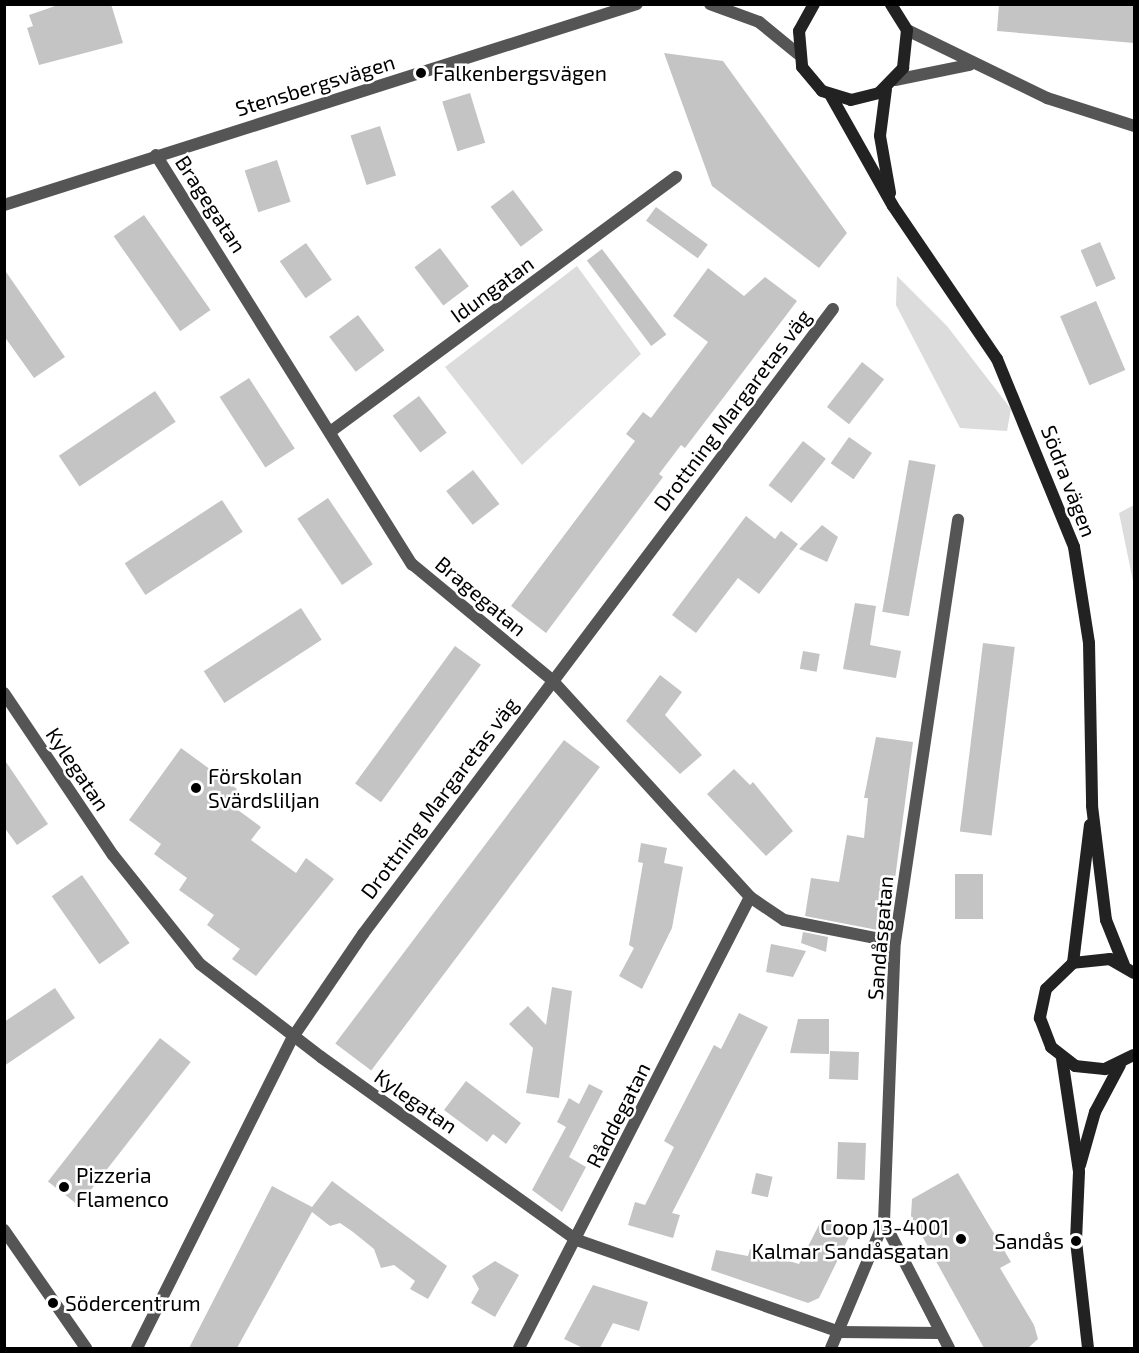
<!DOCTYPE html>
<html>
<head>
<meta charset="utf-8">
<style>
  body { margin:0 }
  #map { position:relative; width:1139px; height:1353px; overflow:hidden; background:#fff; font-family:"Exo 2",sans-serif }
  div>[style] { position:absolute }
  .green>* { inset:0; background:#dcdcdc }
  .building>* { inset:0; background:#c4c4c4; transform-origin:0 0 }
  .minor>* { height:12px; margin:-6px; padding:0 6px; transform-origin:6px; border-radius:6px; background:#555 }
  .secondary>* { height:12px; margin:-6px; padding:0 6px; transform-origin:6px; border-radius:6px; background:#222 }
  .dots>* { width:16px; height:16px; translate:-50% -50%; box-sizing:border-box; border:3px solid #fff; border-radius:50% }
  span { translate:-50% -50%; white-space:nowrap; text-align:center; line-height:1.15; -webkit-text-stroke:5px #fff; paint-order:stroke }
  .poi-label { font-size:21px; color:#000 }
  .left { translate:0 -50%; text-align:left }
  .right { translate:-100% -50%; text-align:right }
  .street-label { font-size:21px; color:#000 }
  .frame { position:absolute; inset:0; border:6px solid #000; pointer-events:none }
</style>
</head>
<body>
<div id="map">
  <div class="green">
    <i style="clip-path:polygon(577px 266px,641px 354px,522px 465px,445px 367px)"></i>
    <i style="clip-path:polygon(897px 276px,947px 326px,1011px 409px,1007px 431px,960px 428px,896px 305px)"></i>
    <i style="clip-path:polygon(1134px 505px,1134px 586px,1119px 513px)"></i>
  </div>
  <div class="building">
    <i style="clip-path:polygon(61px 4px,111px 4px,123px 43px,39px 65px,27px 28px,33px 26px,29px 15px)"></i>
    <i style="clip-path:polygon(999px 4px,1134px 4px,1134px 43px,997px 31px)"></i>
    <i style="clip-path:polygon(664px 53px,723px 61px,847px 233px,819px 268px,712px 186px)"></i>
    <i style="left:470px;top:93px;width:52px;height:29px;rotate:73deg"></i>
    <i style="left:380px;top:126px;width:52px;height:31px;rotate:72deg"></i>
    <i style="left:277px;top:160px;width:44px;height:34px;rotate:72deg"></i>
    <i style="left:513px;top:190px;width:50px;height:28px;rotate:53deg"></i>
    <i style="left:656px;top:207px;width:64px;height:17px;rotate:36deg"></i>
    <i style="left:144px;top:215px;width:116px;height:37px;rotate:55deg"></i>
    <i style="left:1100px;top:242px;width:40px;height:21px;rotate:67deg"></i>
    <i style="left:306px;top:243px;width:45px;height:32px;rotate:55deg"></i>
    <i style="left:440px;top:248px;width:48px;height:32px;rotate:53deg"></i>
    <i style="left:602px;top:249px;width:107px;height:19px;rotate:53deg"></i>
    <i style="clip-path:polygon(708px 268px,744px 296px,765px 277px,797px 301px,685px 448px,681px 445px,659px 474px,663px 477px,546px 633px,511px 606px,635px 441px,626px 434px,643px 412px,651px 418px,708px 342px,673px 316px)"></i>
    <i style="clip-path:polygon(4px 269px,65px 357px,34px 378px,4px 336px)"></i>
    <i style="left:1096px;top:301px;width:75px;height:39px;rotate:67deg"></i>
    <i style="left:358px;top:315px;width:44px;height:36px;rotate:53deg"></i>
    <i style="left:862px;top:362px;width:28px;height:57px;rotate:38deg"></i>
    <i style="left:249px;top:378px;width:84px;height:35px;rotate:57deg"></i>
    <i style="left:155px;top:391px;width:37px;height:116px;rotate:56deg"></i>
    <i style="left:419px;top:396px;width:46px;height:33px;rotate:53deg"></i>
    <i style="left:849px;top:437px;width:28px;height:32px;rotate:35deg"></i>
    <i style="left:803px;top:441px;width:29px;height:56px;rotate:38deg"></i>
    <i style="left:909px;top:460px;width:27px;height:154px;rotate:10deg"></i>
    <i style="left:473px;top:470px;width:43px;height:34px;rotate:52deg"></i>
    <i style="left:328px;top:498px;width:80px;height:37px;rotate:56deg"></i>
    <i style="left:222px;top:500px;width:38px;height:116px;rotate:57deg"></i>
    <i style="clip-path:polygon(746px 516px,775px 539px,781px 531px,798px 544px,759px 594px,738px 578px,696px 633px,672px 615px)"></i>
    <i style="clip-path:polygon(822px 525px,838px 537px,827px 562px,799px 549px)"></i>
    <i style="clip-path:polygon(855px 603px,876px 606px,870px 645px,901px 651px,896px 678px,843px 669px)"></i>
    <i style="left:301px;top:608px;width:38px;height:116px;rotate:57deg"></i>
    <i style="left:983px;top:643px;width:32px;height:190px;rotate:7deg"></i>
    <i style="left:455px;top:646px;width:32px;height:170px;rotate:36deg"></i>
    <i style="left:803px;top:651px;width:17px;height:18px;rotate:10deg"></i>
    <i style="clip-path:polygon(660px 675px,682px 692px,665px 715px,702px 755px,680px 774px,626px 721px)"></i>
    <i style="clip-path:polygon(876px 737px,913px 742px,888px 932px,805px 916px,811px 878px,839px 882px,847px 835px,864px 838px,868px 798px,864px 798px)"></i>
    <i style="left:564px;top:740px;width:45px;height:380px;rotate:37deg"></i>
    <i style="clip-path:polygon(181px 748px,237px 789px,227px 802px,261px 827px,251px 840px,296px 873px,306px 858px,334px 879px,256px 976px,232px 959px,240px 949px,207px 925px,214px 915px,179px 890px,187px 878px,154px 854px,161px 844px,129px 820px)"></i>
    <i style="clip-path:polygon(4px 759px,48px 824px,17px 845px,4px 827px)"></i>
    <i style="clip-path:polygon(734px 769px,750px 785px,753px 782px,793px 831px,766px 856px,707px 794px)"></i>
    <i style="clip-path:polygon(641px 843px,667px 848px,664px 863px,683px 867px,672px 928px,642px 989px,619px 976px,634px 948px,629px 945px,643px 863px,638px 862px)"></i>
    <i style="left:955px;top:874px;width:28px;height:45px"></i>
    <i style="left:82px;top:875px;width:83px;height:37px;rotate:55deg"></i>
    <i style="clip-path:polygon(803px 932px,828px 937px,826px 952px,801px 943px)"></i>
    <i style="clip-path:polygon(771px 944px,806px 951px,793px 977px,766px 972px)"></i>
    <i style="clip-path:polygon(552px 987px,572px 991px,559px 1098px,526px 1093px,533px 1048px,509px 1024px,528px 1006px,546px 1025px)"></i>
    <i style="clip-path:polygon(55px 988px,75px 1018px,4px 1066px,4px 1022px)"></i>
    <i style="clip-path:polygon(739px 1013px,768px 1027px,672px 1213px,680px 1215px,673px 1238px,628px 1225px,635px 1202px,645px 1205px,674px 1147px,664px 1141px,714px 1045px,721px 1049px)"></i>
    <i style="clip-path:polygon(798px 1019px,829px 1019px,829px 1054px,790px 1053px)"></i>
    <i style="left:160px;top:1038px;width:39px;height:182px;rotate:38deg"></i>
    <i style="left:830px;top:1051px;width:29px;height:28px;rotate:2deg"></i>
    <i style="clip-path:polygon(466px 1081px,521px 1123px,506px 1144px,493px 1134px,487px 1142px,444px 1110px)"></i>
    <i style="clip-path:polygon(589px 1084px,603px 1091px,569px 1157px,586px 1167px,562px 1212px,532px 1190px,566px 1127px,557px 1122px,569px 1098px,579px 1104px)"></i>
    <i style="left:838px;top:1142px;width:28px;height:37px;rotate:2deg"></i>
    <i style="left:756px;top:1173px;width:17px;height:21px;rotate:13deg"></i>
    <i style="clip-path:polygon(958px 1173px,1011px 1262px,1000px 1268px,1034px 1325px,1038px 1339px,1028px 1348px,984px 1348px,911px 1216px,912px 1199px)"></i>
    <i style="clip-path:polygon(332px 1181px,447px 1266px,428px 1299px,410px 1289px,415px 1281px,394px 1265px,381px 1268px,374px 1249px,353px 1232px,340px 1223px,330px 1226px,312px 1212px,237px 1348px,189px 1348px,272px 1186px,312px 1207px)"></i>
    <i style="clip-path:polygon(822px 1219px,851px 1233px,819px 1298px,808px 1303px,711px 1270px,716px 1250px,748px 1256px,750px 1249px,799px 1264px)"></i>
    <i style="clip-path:polygon(495px 1261px,519px 1275px,495px 1317px,471px 1303px,479px 1289px,472px 1276px)"></i>
    <i style="clip-path:polygon(593px 1285px,648px 1302px,639px 1331px,613px 1323px,600px 1348px,583px 1348px,564px 1339px)"></i>
  </div>
  <div class="minor">
    <i style="left:710px;top:4px;width:52px;rotate:20.2deg"></i>
    <i style="left:759px;top:22px;width:50px;rotate:39.4deg"></i>
    <i style="left:907px;top:30px;width:156px;rotate:25.9deg"></i>
    <i style="left:1047px;top:98px;width:91px;rotate:17.8deg"></i>
    <i style="left:895px;top:80px;width:76px;rotate:-11.5deg"></i>
    <i style="left:156px;top:155px;width:483px;rotate:58deg"></i>
    <i style="left:412px;top:564px;width:182px;rotate:39.6deg"></i>
    <i style="left:552px;top:680px;width:294px;rotate:47.6deg"></i>
    <i style="left:750px;top:897px;width:41px;rotate:34.1deg"></i>
    <i style="left:784px;top:920px;width:113px;rotate:11.2deg"></i>
    <i style="left:4px;top:205px;width:664px;rotate:-17.62deg"></i>
    <i style="left:330px;top:432px;width:430px;rotate:-36.4deg"></i>
    <i style="left:4px;top:693px;width:195px;rotate:56.1deg"></i>
    <i style="left:113px;top:855px;width:139px;rotate:51.4deg"></i>
    <i style="left:200px;top:964px;width:153px;rotate:37.5deg"></i>
    <i style="left:321px;top:1057px;width:315px;rotate:35.6deg"></i>
    <i style="left:577px;top:1240px;width:278px;rotate:19.3deg"></i>
    <i style="left:839px;top:1332px;width:100px;rotate:0.6deg"></i>
    <i style="left:4px;top:1230px;width:144px;rotate:55.2deg"></i>
    <i style="left:137px;top:1348px;width:348px;rotate:-63.4deg"></i>
    <i style="left:293px;top:1037px;width:125px;rotate:-55.8deg"></i>
    <i style="left:363px;top:934px;width:782px;rotate:-53.06deg"></i>
    <i style="left:519px;top:1348px;width:507px;rotate:-62.88deg"></i>
    <i style="left:831px;top:1348px;width:137px;rotate:-67.2deg"></i>
    <i style="left:949px;top:1348px;width:142px;rotate:-117.3deg"></i>
    <i style="left:884px;top:1222px;width:280px;rotate:-87.8deg"></i>
    <i style="left:895px;top:942px;width:427px;rotate:-81.5deg"></i>
  </div>
  <div class="secondary">
    <i style="left:814px;top:4px;width:31px;rotate:119deg"></i>
    <i style="left:799px;top:31px;width:36px;rotate:85deg"></i>
    <i style="left:802px;top:67px;width:31px;rotate:50deg"></i>
    <i style="left:822px;top:91px;width:30px;rotate:17deg"></i>
    <i style="left:851px;top:100px;width:29px;rotate:-14deg"></i>
    <i style="left:879px;top:93px;width:35px;rotate:-46deg"></i>
    <i style="left:903px;top:68px;width:38px;rotate:-84deg"></i>
    <i style="left:907px;top:30px;width:31px;rotate:-122deg"></i>
    <i style="left:886px;top:89px;width:47px;rotate:97.3deg"></i>
    <i style="left:880px;top:136px;width:58px;rotate:80deg"></i>
    <i style="left:831px;top:96px;width:126px;rotate:60.6deg"></i>
    <i style="left:893px;top:206px;width:185px;rotate:55.8deg"></i>
    <i style="left:997px;top:359px;width:203px;rotate:67.7deg"></i>
    <i style="left:1074px;top:547px;width:97px;rotate:81.1deg"></i>
    <i style="left:1089px;top:643px;width:163px;rotate:88.9deg"></i>
    <i style="left:1092px;top:806px;width:115px;rotate:83deg"></i>
    <i style="left:1106px;top:920px;width:48px;rotate:68.2deg"></i>
    <i style="left:1073px;top:963px;width:139px;rotate:-83deg"></i>
    <i style="left:1134px;top:973px;width:28px;rotate:-150deg"></i>
    <i style="left:1110px;top:959px;width:37px;rotate:174deg"></i>
    <i style="left:1073px;top:963px;width:37px;rotate:136deg"></i>
    <i style="left:1046px;top:989px;width:30px;rotate:102deg"></i>
    <i style="left:1040px;top:1018px;width:31px;rotate:69deg"></i>
    <i style="left:1051px;top:1047px;width:31px;rotate:38deg"></i>
    <i style="left:1075px;top:1066px;width:30px;rotate:6deg"></i>
    <i style="left:1105px;top:1069px;width:32px;rotate:-26deg"></i>
    <i style="left:1062px;top:1058px;width:115px;rotate:81.5deg"></i>
    <i style="left:1079px;top:1172px;width:69px;rotate:92.5deg"></i>
    <i style="left:1076px;top:1241px;width:108px;rotate:83.6deg"></i>
    <i style="left:1080px;top:1165px;width:55px;rotate:-74.2deg"></i>
    <i style="left:1095px;top:1112px;width:53px;rotate:-62deg"></i>
  </div>
  <div class="dots">
    <i style="left:421px;top:73px;background:#000"></i>
    <i style="left:196px;top:788px;background:#000"></i>
    <i style="left:64px;top:1187px;background:#000"></i>
    <i style="left:961px;top:1239px;background:#000"></i>
    <i style="left:1076px;top:1241px;background:#000"></i>
    <i style="left:53px;top:1303px;background:#000"></i>
  </div>
  <div class="poi-label">
    <span class="left" style="left:433px;top:73px">Falkenbergsvägen</span>
    <span class="left" style="left:208px;top:788px">Förskolan<br>Svärdsliljan</span>
    <span class="left" style="left:76px;top:1187px">Pizzeria<br>Flamenco</span>
    <span class="right" style="left:949px;top:1239px">Coop 13-4001<br>Kalmar Sandåsgatan</span>
    <span class="right" style="left:1064px;top:1241px">Sandås</span>
    <span class="left" style="left:65px;top:1303px">Södercentrum</span>
  </div>
  <div class="street-label">
    <span style="left:315px;top:85px;rotate:-17deg">Stensbergsvägen</span>
    <span style="left:211px;top:204px;rotate:57deg">Bragegatan</span>
    <span style="left:492px;top:289px;rotate:-36deg">Idungatan</span>
    <span style="left:732px;top:410px;rotate:-53deg">Drottning Margaretas väg</span>
    <span style="left:1069px;top:481px;rotate:69deg">Södra vägen</span>
    <span style="left:481px;top:596px;rotate:40deg">Bragegatan</span>
    <span style="left:78px;top:769px;rotate:56deg">Kylegatan</span>
    <span style="left:439px;top:798px;rotate:-53deg">Drottning Margaretas väg</span>
    <span style="left:880px;top:938px;rotate:-85deg">Sandåsgatan</span>
    <span style="left:416px;top:1101px;rotate:35deg">Kylegatan</span>
    <span style="left:618px;top:1115px;rotate:-63deg">Råddegatan</span>
  </div>
  <div class="frame"></div>
</div>
</body>
</html>
